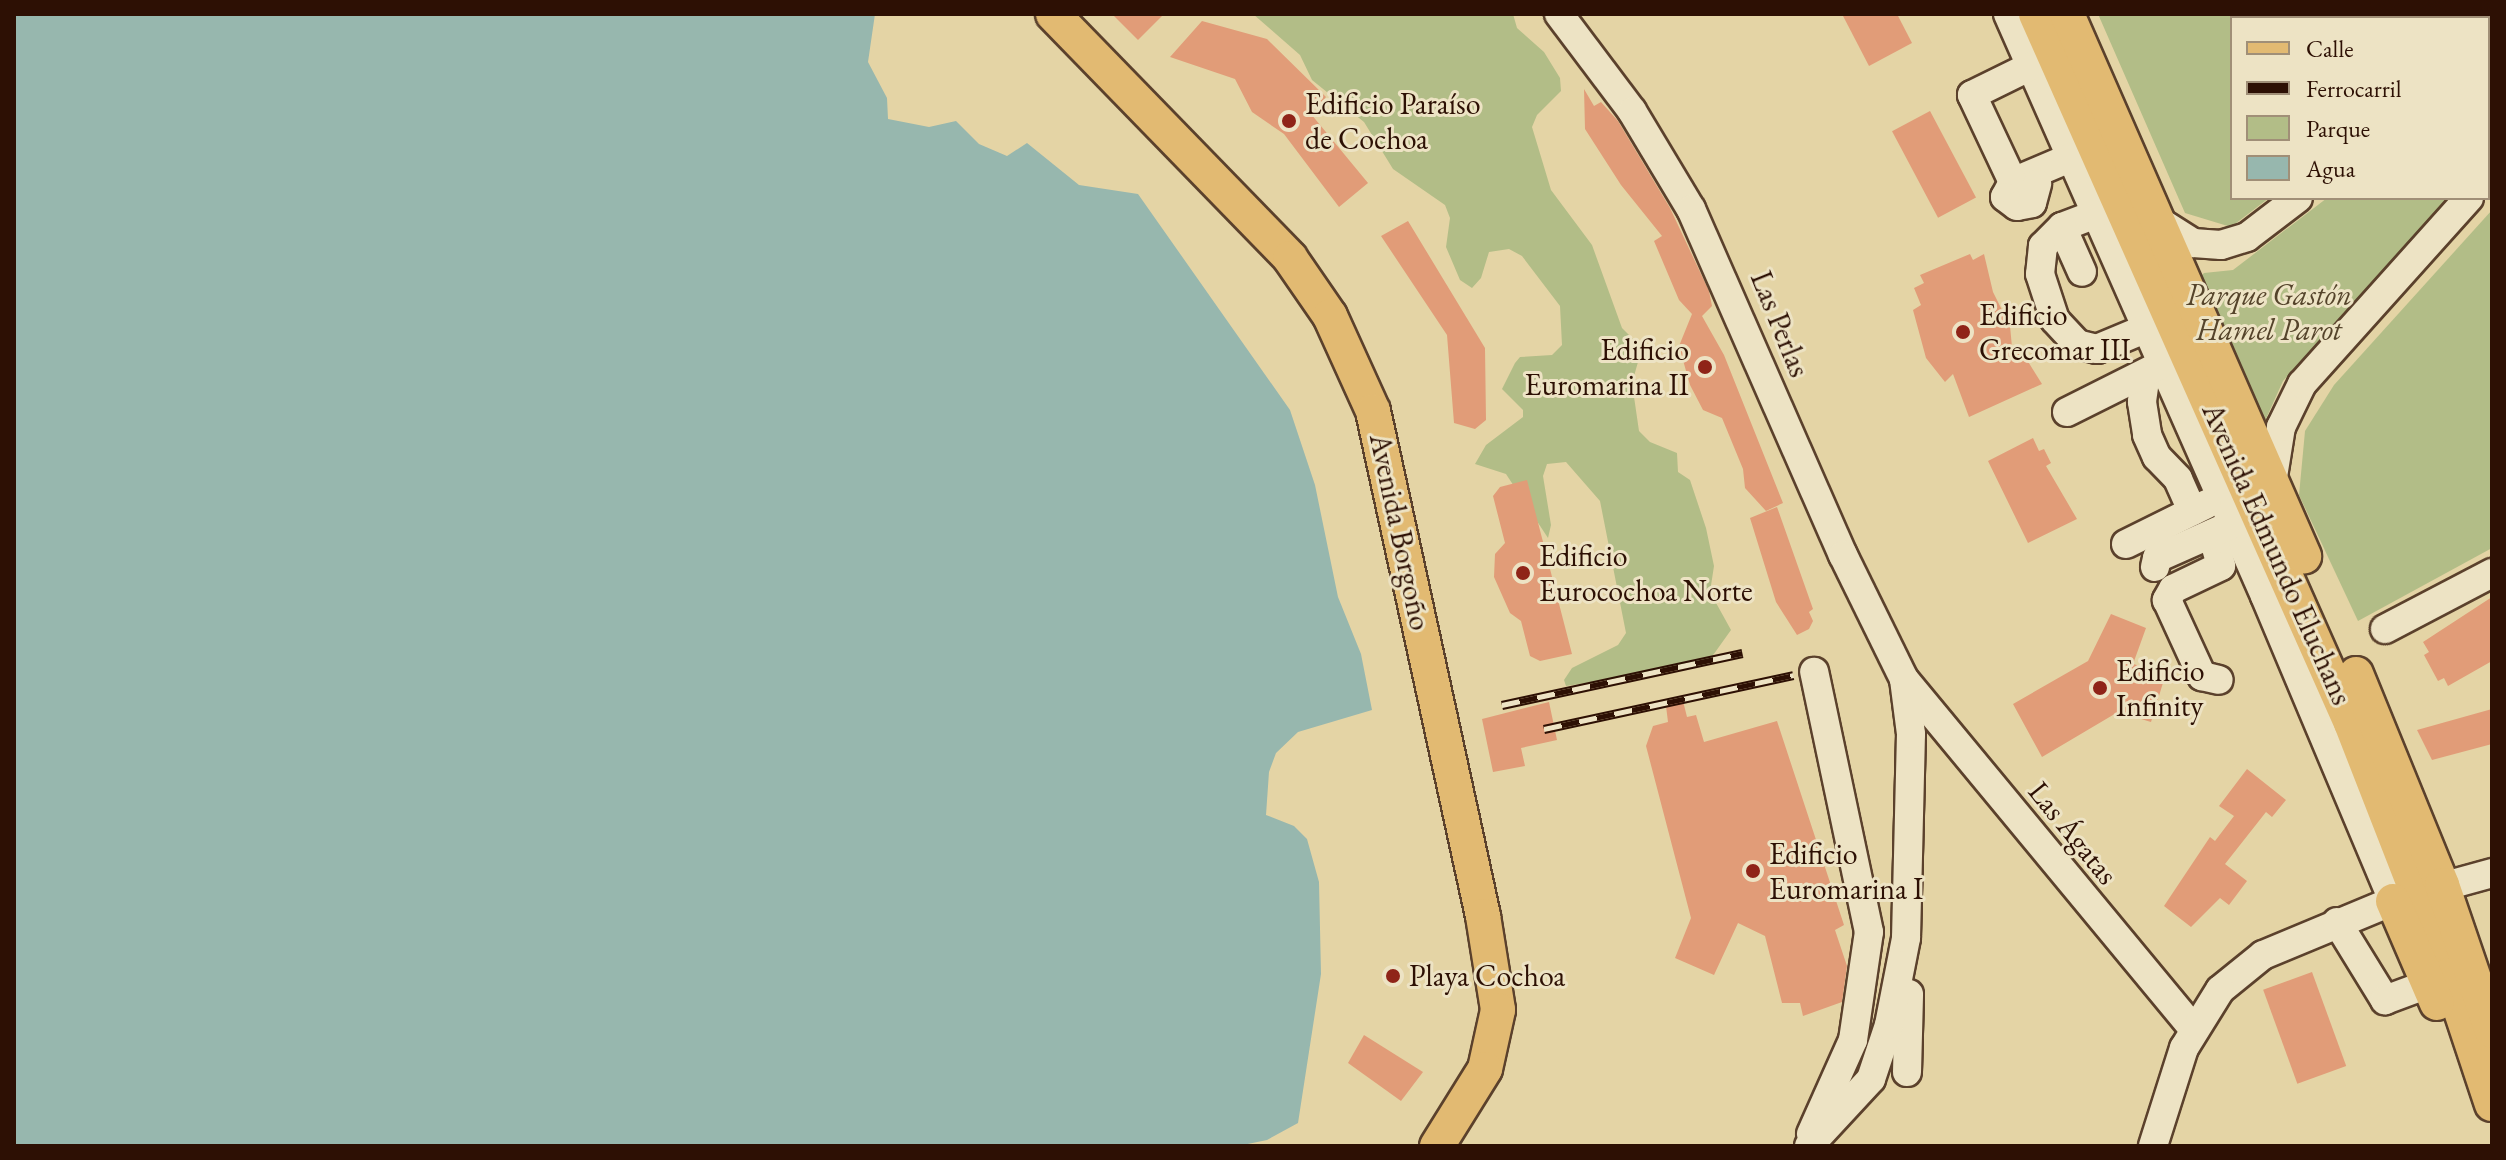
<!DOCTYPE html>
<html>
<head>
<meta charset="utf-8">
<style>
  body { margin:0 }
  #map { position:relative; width:2506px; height:1160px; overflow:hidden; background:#e4d4a5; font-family:"EB Garamond",serif }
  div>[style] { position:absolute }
  .green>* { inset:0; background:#b2bd87 }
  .water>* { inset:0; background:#97b7ae }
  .building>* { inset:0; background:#e19c78; transform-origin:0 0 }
  .roads { filter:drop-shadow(2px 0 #5b412c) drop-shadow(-2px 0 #5b412c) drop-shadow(0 2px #5b412c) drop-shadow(0 -2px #5b412c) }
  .minor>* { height:28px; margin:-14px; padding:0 14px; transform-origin:14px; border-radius:14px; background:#ede3c4 }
  .major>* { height:34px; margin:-17px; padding:0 17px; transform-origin:17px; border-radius:17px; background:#e2ba72 }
  .rail>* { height:9px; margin-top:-4.5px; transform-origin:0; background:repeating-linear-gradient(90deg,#ede3c4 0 18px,#2d1004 0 36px); box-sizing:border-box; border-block:2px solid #2d1004 }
  .dots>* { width:22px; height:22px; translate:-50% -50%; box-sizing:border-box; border:4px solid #ede3c4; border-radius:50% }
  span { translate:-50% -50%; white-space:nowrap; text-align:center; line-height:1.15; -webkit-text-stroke:6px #ede3c4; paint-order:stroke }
  .poi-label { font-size:30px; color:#2d1004 }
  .left { translate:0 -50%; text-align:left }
  .right { translate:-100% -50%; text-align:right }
  .park-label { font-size:30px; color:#55442b; font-style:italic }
  .street-label { font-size:30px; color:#2d1004 }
  .frame { position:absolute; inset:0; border:16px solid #2d1004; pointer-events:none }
  .legend { position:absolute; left:2230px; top:16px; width:260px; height:184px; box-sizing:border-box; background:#ede3c4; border:2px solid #a08f77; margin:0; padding:10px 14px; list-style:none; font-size:24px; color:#2d1004 }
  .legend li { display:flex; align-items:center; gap:16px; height:40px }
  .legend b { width:40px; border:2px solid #a08f77 }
</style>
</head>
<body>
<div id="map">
  <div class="green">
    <i style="clip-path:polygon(1253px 14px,1513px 14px,1517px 28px,1544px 52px,1560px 78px,1561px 91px,1537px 115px,1532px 127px,1551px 190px,1592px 245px,1622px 328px,1642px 348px,1632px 383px,1639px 431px,1650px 442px,1677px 453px,1678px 472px,1690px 480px,1706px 528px,1714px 566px,1710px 592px,1731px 630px,1706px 665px,1566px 686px,1564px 680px,1572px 668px,1618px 645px,1626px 633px,1600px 501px,1566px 462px,1547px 464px,1543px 476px,1551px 525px,1548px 538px,1506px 474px,1475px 464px,1486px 445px,1523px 417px,1523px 410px,1502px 389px,1515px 363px,1520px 357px,1552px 355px,1562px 345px,1560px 306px,1522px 256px,1509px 249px,1489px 252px,1481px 278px,1472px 288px,1460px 280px,1446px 247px,1450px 218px,1445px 205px,1393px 169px,1364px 122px,1312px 80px,1300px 55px)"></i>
    <i style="clip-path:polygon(2098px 14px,2442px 14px,2444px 18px,2232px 18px,2232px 198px,2269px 198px,2231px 227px,2185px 213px)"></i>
    <i style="clip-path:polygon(2327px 198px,2450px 198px,2283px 381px,2260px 432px,2194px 283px,2204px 273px,2233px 270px)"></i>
    <i style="clip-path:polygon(2492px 210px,2492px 548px,2358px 621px,2299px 495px,2305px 431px,2334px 385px)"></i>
  </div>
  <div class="water">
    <i style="clip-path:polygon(14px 14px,875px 14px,868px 62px,887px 98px,888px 119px,929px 127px,956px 121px,979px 144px,1007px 156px,1027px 143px,1079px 185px,1138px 194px,1290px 410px,1315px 485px,1338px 597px,1361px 654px,1372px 710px,1298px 732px,1276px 753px,1269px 772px,1266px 815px,1294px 826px,1307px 839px,1319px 882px,1321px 974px,1298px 1123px,1267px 1140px,1238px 1146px,14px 1146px)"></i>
  </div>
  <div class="building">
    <i style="clip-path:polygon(1112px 14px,1164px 14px,1138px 40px)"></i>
    <i style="clip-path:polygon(1842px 14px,1897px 14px,1912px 43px,1869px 66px)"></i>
    <i style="clip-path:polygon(1202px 21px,1267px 39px,1326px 97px,1311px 114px,1368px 183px,1339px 207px,1284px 134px,1252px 112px,1235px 79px,1170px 57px)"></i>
    <i style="clip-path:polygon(1584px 89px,1594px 106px,1601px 102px,1618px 121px,1670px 208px,1709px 291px,1712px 306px,1702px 316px,1724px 355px,1783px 503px,1766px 511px,1745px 488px,1743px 469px,1722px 418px,1703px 410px,1690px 385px,1679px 346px,1692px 314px,1679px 300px,1654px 241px,1662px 236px,1621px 185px,1585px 129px)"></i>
    <i style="left:1930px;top:111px;width:98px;height:43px;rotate:62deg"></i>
    <i style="clip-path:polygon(1408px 221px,1485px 348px,1486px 420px,1475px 429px,1454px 423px,1447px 335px,1381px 236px)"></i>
    <i style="clip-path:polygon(1970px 254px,1973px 260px,1984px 254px,1993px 292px,2010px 326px,2012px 347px,2019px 347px,2042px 384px,1969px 417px,1953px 374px,1945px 382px,1926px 358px,1913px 310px,1921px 305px,1914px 288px,1924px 283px,1920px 275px)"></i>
    <i style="clip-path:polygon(2033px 438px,2039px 451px,2044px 449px,2051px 463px,2046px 466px,2077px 519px,2028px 543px,1988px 461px)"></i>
    <i style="clip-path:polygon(1527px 480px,1572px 654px,1540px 661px,1530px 656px,1521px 621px,1510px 613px,1494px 577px,1495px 554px,1505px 543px,1493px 496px,1500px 487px)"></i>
    <i style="clip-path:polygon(1777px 507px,1813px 609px,1809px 612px,1813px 621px,1809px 629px,1797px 635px,1776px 602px,1750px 518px)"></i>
    <i style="clip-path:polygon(2492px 597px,2492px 661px,2448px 686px,2444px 678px,2438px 681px,2424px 655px,2429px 652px,2423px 642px)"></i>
    <i style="clip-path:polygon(2111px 614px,2146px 628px,2133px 664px,2166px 673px,2151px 722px,2118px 712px,2042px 757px,2013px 704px,2088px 661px)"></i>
    <i style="clip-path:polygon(1683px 701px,1687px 717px,1696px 715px,1704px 742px,1777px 721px,1844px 925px,1835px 930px,1847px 966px,1842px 1002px,1803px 1016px,1800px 1003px,1782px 1003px,1765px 936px,1738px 923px,1714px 975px,1675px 958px,1691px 918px,1646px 746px,1653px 726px,1668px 722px,1666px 706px)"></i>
    <i style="clip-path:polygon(1549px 702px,1557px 740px,1521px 748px,1525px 766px,1493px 772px,1482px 719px)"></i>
    <i style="clip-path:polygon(2492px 709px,2492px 744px,2432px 760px,2417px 730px)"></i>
    <i style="clip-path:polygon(2247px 769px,2286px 800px,2272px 817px,2266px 812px,2225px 864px,2247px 881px,2229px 905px,2220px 898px,2191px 927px,2164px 906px,2210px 837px,2215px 841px,2234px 816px,2219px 806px)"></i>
    <i style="left:2312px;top:972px;width:100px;height:52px;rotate:70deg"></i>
    <i style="clip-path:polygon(1364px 1035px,1423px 1072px,1401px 1101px,1348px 1063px)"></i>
  </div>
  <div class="roads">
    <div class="minor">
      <i style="left:1559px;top:14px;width:121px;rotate:53deg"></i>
      <i style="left:1632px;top:111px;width:114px;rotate:59deg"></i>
      <i style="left:1691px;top:209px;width:378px;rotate:66.3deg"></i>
      <i style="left:1843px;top:555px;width:138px;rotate:63.8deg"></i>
      <i style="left:1904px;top:679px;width:453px;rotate:50.4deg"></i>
      <i style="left:2008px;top:14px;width:636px;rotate:66.17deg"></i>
      <i style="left:2265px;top:596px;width:331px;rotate:67.2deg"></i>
      <i style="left:2393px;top:901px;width:141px;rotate:157.4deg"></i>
      <i style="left:2263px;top:955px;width:55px;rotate:140.9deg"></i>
      <i style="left:2220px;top:990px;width:68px;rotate:121.8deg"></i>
      <i style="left:2184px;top:1048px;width:103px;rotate:107.6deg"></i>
      <i style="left:2459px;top:14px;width:4px;rotate:76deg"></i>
      <i style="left:2488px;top:43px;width:4px;rotate:-14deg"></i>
      <i style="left:2033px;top:65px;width:68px;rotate:153.8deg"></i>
      <i style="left:1972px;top:95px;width:96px;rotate:64.8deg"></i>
      <i style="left:2013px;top:182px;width:64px;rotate:-23deg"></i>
      <i style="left:2488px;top:150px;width:4px;rotate:27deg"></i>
      <i style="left:2488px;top:177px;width:6px;rotate:-45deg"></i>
      <i style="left:2013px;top:182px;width:17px;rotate:118deg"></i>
      <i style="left:2005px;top:197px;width:15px;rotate:37deg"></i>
      <i style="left:2017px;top:206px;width:15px;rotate:-11deg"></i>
      <i style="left:2032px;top:203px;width:20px;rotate:-75deg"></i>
      <i style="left:2096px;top:214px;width:36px;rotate:159deg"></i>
      <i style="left:2062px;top:227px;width:27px;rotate:135deg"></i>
      <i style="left:2043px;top:246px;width:28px;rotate:96deg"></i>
      <i style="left:2040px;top:274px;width:48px;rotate:71.9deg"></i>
      <i style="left:2055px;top:320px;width:33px;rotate:47deg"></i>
      <i style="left:2077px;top:344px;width:21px;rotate:14deg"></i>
      <i style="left:2097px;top:349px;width:54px;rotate:-22.8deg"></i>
      <i style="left:2157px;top:220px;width:43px;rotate:32.6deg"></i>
      <i style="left:2193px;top:243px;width:28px;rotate:4deg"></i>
      <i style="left:2221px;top:245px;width:27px;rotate:-17deg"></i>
      <i style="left:2247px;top:237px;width:64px;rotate:-37.4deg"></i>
      <i style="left:2062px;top:227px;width:49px;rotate:66deg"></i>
      <i style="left:2146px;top:373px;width:29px;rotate:98deg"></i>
      <i style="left:2142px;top:402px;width:33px;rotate:81deg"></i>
      <i style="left:2147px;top:435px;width:24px;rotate:66deg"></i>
      <i style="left:2157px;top:457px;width:30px;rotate:46deg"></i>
      <i style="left:2178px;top:479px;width:35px;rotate:66deg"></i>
      <i style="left:2067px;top:412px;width:103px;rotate:-26.6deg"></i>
      <i style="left:2272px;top:483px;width:57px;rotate:-80.9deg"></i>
      <i style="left:2281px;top:427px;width:48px;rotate:-64deg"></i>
      <i style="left:2302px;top:384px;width:250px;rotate:-48.1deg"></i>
      <i style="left:2212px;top:534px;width:33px;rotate:74deg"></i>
      <i style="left:2221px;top:566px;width:53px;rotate:154.4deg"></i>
      <i style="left:2173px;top:589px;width:13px;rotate:119deg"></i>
      <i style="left:2167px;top:600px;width:84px;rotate:65.3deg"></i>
      <i style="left:2202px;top:676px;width:17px;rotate:13deg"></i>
      <i style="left:2126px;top:544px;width:90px;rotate:-26.3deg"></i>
      <i style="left:2155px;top:567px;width:9px;rotate:-77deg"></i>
      <i style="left:2157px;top:558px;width:79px;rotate:-24deg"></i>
      <i style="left:2385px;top:629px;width:121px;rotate:-27.6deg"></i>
      <i style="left:2423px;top:892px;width:72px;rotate:-15.4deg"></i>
      <i style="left:2337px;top:922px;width:92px;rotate:58.4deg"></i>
      <i style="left:2385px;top:1000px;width:46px;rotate:-20.4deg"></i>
      <i style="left:1907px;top:1072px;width:78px;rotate:-88.5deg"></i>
      <i style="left:1811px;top:1134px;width:103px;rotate:-65.9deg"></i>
      <i style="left:1853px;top:1040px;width:109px;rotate:-81.6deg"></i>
      <i style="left:1869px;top:932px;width:266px;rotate:-101.9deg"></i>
      <i style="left:1809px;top:1146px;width:91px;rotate:-47.2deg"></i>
      <i style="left:1871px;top:1079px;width:57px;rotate:-71.6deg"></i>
      <i style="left:1889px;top:1025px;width:89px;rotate:-78.9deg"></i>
      <i style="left:1906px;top:938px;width:204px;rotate:-88.6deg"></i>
      <i style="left:1911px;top:734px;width:55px;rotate:-97.3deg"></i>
    </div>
    <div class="major">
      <i style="left:1053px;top:14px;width:340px;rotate:45.8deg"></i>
      <i style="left:1290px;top:258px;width:70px;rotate:55.4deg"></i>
      <i style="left:1330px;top:316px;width:104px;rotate:65.6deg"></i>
      <i style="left:1373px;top:411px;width:517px;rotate:77.71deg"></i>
      <i style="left:1483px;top:916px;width:95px;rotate:80.9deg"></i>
      <i style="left:1498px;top:1010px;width:60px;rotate:102.4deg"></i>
      <i style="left:1485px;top:1069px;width:91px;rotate:121.9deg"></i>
      <i style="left:2036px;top:14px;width:776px;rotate:66.05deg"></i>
      <i style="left:2351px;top:723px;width:270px;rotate:68.7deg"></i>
      <i style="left:2449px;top:975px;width:136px;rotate:71.6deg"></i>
      <i style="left:2067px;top:14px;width:592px;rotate:66.38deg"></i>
      <i style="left:2356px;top:674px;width:228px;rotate:67.8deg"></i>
      <i style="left:2442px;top:885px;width:154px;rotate:71.1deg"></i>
      <i style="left:2393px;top:901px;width:111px;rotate:66.7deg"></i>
    </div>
  </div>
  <div class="rail">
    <i style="left:1502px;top:705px;width:246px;rotate:-12.2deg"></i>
    <i style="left:1544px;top:729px;width:255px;rotate:-12.2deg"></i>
  </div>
  <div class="dots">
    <i style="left:1289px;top:121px;background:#8f2418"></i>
    <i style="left:1963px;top:332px;background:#8f2418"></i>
    <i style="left:1705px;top:367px;background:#8f2418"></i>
    <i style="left:1523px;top:573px;background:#8f2418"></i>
    <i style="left:2100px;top:688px;background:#8f2418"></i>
    <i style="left:1753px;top:871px;background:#8f2418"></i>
    <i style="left:1393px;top:976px;background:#8f2418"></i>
  </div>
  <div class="poi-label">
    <span class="left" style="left:1305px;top:121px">Edificio Paraíso<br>de Cochoa</span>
    <span class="left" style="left:1979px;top:332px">Edificio<br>Grecomar III</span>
    <span class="right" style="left:1689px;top:367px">Edificio<br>Euromarina II</span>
    <span class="left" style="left:1539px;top:573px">Edificio<br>Eurocochoa Norte</span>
    <span class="left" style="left:2116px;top:688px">Edificio<br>Infinity</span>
    <span class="left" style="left:1769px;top:871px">Edificio<br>Euromarina I</span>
    <span class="left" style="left:1409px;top:976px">Playa Cochoa</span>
  </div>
  <div class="park-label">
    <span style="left:2269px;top:312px">Parque Gastón<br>Hamel Parot</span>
  </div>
  <div class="street-label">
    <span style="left:1780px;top:324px;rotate:68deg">Las Perlas</span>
    <span style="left:1400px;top:532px;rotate:78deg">Avenida Borgoño</span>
    <span style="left:2277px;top:554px;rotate:66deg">Avenida Edmundo Eluchans</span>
    <span style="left:2073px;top:833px;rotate:51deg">Las Ágatas</span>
  </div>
  <div class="frame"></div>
  <ul class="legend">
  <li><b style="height:10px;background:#e2ba72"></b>Calle</li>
  <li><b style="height:10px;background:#2d1004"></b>Ferrocarril</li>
  <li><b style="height:22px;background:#b2bd87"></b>Parque</li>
  <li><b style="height:22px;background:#97b7ae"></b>Agua</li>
  </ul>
</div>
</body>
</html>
